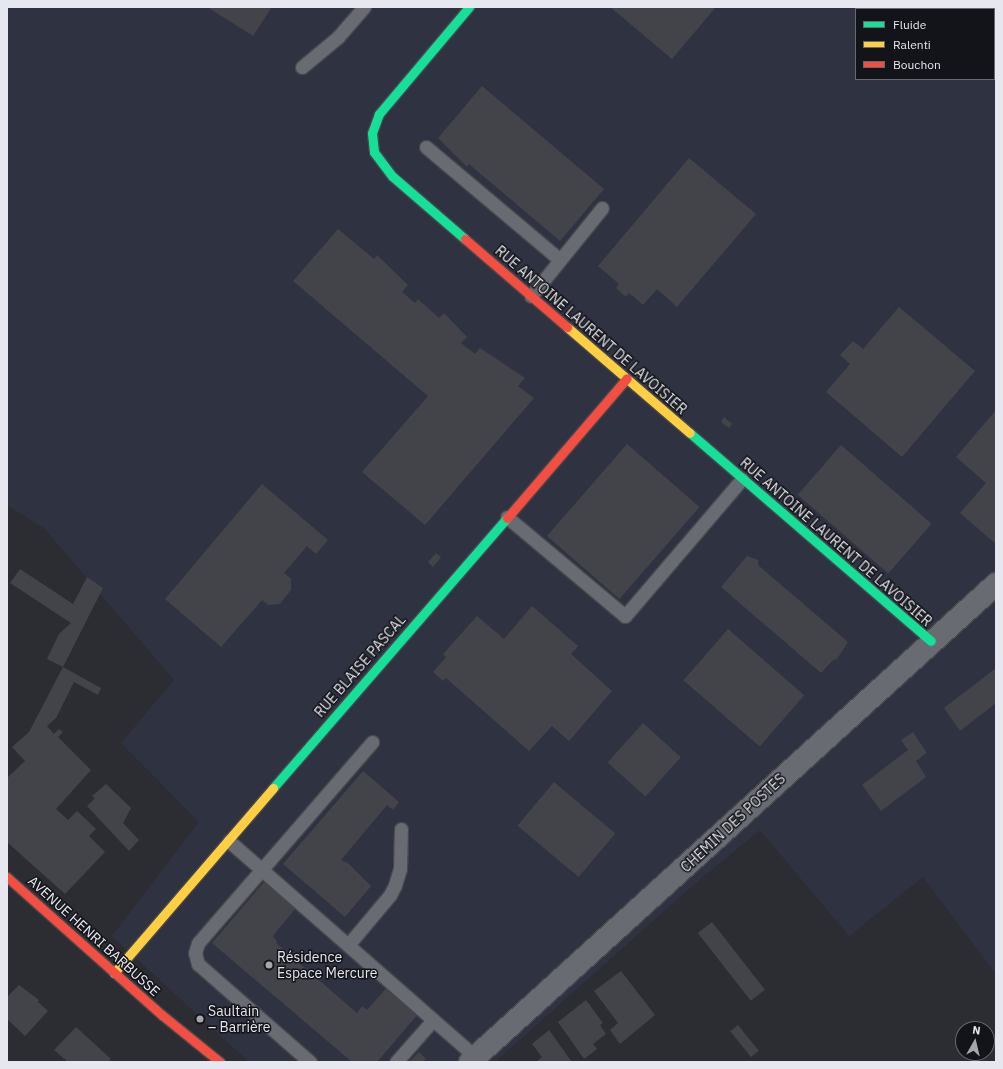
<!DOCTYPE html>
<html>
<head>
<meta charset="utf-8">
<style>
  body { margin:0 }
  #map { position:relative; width:1003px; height:1069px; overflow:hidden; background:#2c2d33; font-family:"IBM Plex Sans",sans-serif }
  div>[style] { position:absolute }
  .built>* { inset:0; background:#2f3241 }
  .building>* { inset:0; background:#434449; transform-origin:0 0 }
  .roads { filter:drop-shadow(1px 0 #47484c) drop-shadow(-1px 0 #47484c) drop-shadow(0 1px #47484c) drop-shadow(0 -1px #47484c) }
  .lane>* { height:13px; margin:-6.5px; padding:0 6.5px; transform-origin:6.5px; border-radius:6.5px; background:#696b73 }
  .street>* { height:22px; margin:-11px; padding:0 11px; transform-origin:11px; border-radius:11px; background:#696b73 }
  .fast>* { height:9px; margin:-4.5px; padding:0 4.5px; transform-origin:4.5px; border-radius:4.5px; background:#16e098 }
  .slow>* { height:9px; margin:-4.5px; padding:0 4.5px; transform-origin:4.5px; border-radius:4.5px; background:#ffcf43 }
  .jam>* { height:9px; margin:-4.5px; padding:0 4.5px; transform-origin:4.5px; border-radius:4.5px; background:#f24e42 }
  .dots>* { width:11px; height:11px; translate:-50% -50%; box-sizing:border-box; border:2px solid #131419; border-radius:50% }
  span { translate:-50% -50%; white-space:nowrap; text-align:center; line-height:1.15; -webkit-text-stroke:3px #131419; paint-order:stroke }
  .street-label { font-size:14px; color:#e7e8ef }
  .poi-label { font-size:14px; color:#e7e8ef }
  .left { translate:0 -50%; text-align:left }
  .frame { position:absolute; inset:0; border:8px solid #e7e8ef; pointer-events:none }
  .legend { position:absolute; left:855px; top:8px; width:140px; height:72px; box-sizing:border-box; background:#131419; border:1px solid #68696f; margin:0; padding:5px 7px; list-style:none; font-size:12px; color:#e7e8ef }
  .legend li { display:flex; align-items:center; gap:8px; height:20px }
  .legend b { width:20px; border:1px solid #68696f }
  .north { position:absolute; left:955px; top:1021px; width:40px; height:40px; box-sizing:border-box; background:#131419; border:1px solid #68696f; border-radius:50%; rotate:8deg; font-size:11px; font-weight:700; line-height:16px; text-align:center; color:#e7e8ef }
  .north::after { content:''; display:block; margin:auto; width:14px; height:18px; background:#a6a7ad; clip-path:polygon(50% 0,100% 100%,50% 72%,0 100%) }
</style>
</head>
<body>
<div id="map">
  <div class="built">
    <i style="clip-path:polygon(evenodd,7px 7px,996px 7px,996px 974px,923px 877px,849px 936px,760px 830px,691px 887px,495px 1062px,249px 1062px,112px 936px,199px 822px,121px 743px,174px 680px,45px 529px,7px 505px,7px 7px,856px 9px,994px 9px,994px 79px,856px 79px,856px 9px)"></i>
  </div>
  <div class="building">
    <i style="clip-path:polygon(207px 7px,272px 7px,253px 36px)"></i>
    <i style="clip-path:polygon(610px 7px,716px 7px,672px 59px)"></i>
    <i style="clip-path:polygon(482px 86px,604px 189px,560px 241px,469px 164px,467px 167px,438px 138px)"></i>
    <i style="clip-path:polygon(689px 158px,756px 214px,677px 307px,657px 289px,643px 305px,629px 293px,626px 297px,616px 288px,619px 284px,598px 266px)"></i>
    <i style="clip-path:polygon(338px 229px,374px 259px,377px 255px,408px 285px,402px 292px,415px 303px,418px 299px,439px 318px,444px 313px,467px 337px,461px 343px,475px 354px,480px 348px,525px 378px,518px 386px,534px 398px,425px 525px,362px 472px,428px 396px,293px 281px)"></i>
    <i style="clip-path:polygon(899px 307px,975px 371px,902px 457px,826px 392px,850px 364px,840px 355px,853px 341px,863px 349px)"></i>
    <i style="clip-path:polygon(996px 410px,996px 544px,960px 513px,986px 483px,956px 457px)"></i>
    <i style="clip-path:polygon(724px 417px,732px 424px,729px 428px,721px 422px)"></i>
    <i style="left:627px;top:444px;width:96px;height:122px;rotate:41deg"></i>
    <i style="left:841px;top:445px;width:120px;height:66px;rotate:41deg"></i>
    <i style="clip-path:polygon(262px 484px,328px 540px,316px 554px,307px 546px,284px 573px,291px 579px,291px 590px,280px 604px,268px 605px,262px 600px,221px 647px,165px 599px)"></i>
    <i style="clip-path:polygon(436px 553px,441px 557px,433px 567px,428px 562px)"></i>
    <i style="clip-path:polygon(747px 556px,758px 560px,758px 565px,848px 642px,837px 659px,832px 661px,821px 673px,721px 587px)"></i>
    <i style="clip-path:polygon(20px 569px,73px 604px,87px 577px,103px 588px,63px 667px,47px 659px,59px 634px,71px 623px,10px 583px)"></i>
    <i style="clip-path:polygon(532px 606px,578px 646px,571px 654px,612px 691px,569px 741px,552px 726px,529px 751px,446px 678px,443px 681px,433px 672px,446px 657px,443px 654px,477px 616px,504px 639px)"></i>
    <i style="left:728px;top:629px;width:101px;height:68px;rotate:41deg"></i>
    <i style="clip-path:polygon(63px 667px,101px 688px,98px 695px,74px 682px,56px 718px,47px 726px,54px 734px,59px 729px,63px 732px,58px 737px,91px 770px,56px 809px,68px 820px,77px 811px,96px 829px,89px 836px,105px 852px,65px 894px,7px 842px,7px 778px,25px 761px,12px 747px,29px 732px)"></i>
    <i style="clip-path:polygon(996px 668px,996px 703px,960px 731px,944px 708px)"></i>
    <i style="left:643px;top:723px;width:51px;height:53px;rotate:42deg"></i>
    <i style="clip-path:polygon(913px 732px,927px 753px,916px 761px,926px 777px,881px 811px,862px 785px,908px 750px,901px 740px)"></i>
    <i style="clip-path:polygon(363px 771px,399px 802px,393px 810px,387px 805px,341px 860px,348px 863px,371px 886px,345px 917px,283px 864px)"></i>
    <i style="left:554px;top:782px;width:80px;height:57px;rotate:40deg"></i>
    <i style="clip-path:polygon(106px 784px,131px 808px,123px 823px,139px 840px,129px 851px,87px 806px,95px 798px,92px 796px)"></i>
    <i style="clip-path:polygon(265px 881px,296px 908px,275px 933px,273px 937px,277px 941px,276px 943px,357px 1013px,362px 1006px,367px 1010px,388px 986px,419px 1013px,377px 1062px,352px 1062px,212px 943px)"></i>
    <i style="left:712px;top:922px;width:86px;height:18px;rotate:52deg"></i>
    <i style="clip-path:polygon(621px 971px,655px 1015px,620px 1044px,610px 1030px,618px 1023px,594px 991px)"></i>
    <i style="clip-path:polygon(19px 985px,39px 1000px,38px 1002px,48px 1011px,25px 1036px,7px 1019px,7px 997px)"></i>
    <i style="clip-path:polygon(586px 1000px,603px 1023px,600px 1025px,606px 1034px,593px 1044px,597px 1049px,584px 1059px,558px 1022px)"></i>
    <i style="left:738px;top:1025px;width:33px;height:10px;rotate:51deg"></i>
    <i style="clip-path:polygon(76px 1027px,111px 1059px,108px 1062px,68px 1062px,54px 1050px)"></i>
    <i style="clip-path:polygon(549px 1030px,572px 1062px,536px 1062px,542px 1057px,532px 1044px)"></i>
    <i style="clip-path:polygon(419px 1052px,426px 1059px,423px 1062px,409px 1062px)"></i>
  </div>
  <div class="roads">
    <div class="lane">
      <i style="left:302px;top:67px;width:47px;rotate:-39.8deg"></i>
      <i style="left:338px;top:37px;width:40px;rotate:-49deg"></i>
      <i style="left:426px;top:147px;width:175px;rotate:40.1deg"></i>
      <i style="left:531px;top:296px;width:113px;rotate:-51.1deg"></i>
      <i style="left:507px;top:517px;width:154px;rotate:40deg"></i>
      <i style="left:625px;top:616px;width:180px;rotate:-49.5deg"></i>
      <i style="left:229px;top:841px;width:328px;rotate:41.2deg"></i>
      <i style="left:348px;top:945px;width:65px;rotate:-50deg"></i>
      <i style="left:390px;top:895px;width:11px;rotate:-63deg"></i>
      <i style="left:395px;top:885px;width:17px;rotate:-73deg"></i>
      <i style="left:400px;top:869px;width:40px;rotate:-88.6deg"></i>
      <i style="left:310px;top:1062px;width:149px;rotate:-138.8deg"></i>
      <i style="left:198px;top:964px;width:11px;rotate:-105deg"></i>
      <i style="left:195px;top:953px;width:10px;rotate:-73deg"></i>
      <i style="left:198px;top:943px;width:266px;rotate:-49.1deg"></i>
      <i style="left:396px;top:1062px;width:56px;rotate:-48.6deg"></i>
    </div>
    <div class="street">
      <i style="left:470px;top:1062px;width:711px;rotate:-42.26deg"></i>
    </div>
    <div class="fast">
      <i style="left:465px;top:239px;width:96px;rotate:-139.2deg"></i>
      <i style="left:392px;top:176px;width:30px;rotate:-127deg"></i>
      <i style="left:374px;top:152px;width:19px;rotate:-96deg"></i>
      <i style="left:372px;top:133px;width:20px;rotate:-70deg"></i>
      <i style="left:379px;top:114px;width:140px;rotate:-49.9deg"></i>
      <i style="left:690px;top:433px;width:318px;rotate:40.8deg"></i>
      <i style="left:273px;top:788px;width:357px;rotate:-49.1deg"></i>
    </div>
    <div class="slow">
      <i style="left:567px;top:327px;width:162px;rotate:40.8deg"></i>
      <i style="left:114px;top:973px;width:244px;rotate:-49.3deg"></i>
    </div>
    <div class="jam">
      <i style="left:465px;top:239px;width:135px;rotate:40.8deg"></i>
      <i style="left:507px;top:518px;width:184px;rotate:-49.4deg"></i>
      <i style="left:7px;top:877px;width:208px;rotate:41.7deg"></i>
      <i style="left:162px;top:1015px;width:75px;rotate:39deg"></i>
    </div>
  </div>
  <div class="dots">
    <i style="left:269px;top:965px;background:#a6a7ad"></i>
    <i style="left:200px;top:1019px;background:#a6a7ad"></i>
  </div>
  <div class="street-label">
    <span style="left:591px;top:330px;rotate:41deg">RUE ANTOINE LAURENT DE LAVOISIER</span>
    <span style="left:836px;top:542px;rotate:41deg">RUE ANTOINE LAURENT DE LAVOISIER</span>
    <span style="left:360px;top:666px;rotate:-49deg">RUE BLAISE PASCAL</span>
    <span style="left:733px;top:823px;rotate:-43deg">CHEMIN DES POSTES</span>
    <span style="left:94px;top:936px;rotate:42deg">AVENUE HENRI BARBUSSE</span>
  </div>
  <div class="poi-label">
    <span class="left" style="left:277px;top:965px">Résidence<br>Espace Mercure</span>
    <span class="left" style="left:208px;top:1019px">Saultain<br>– Barrière</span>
  </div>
  <div class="frame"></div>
  <ul class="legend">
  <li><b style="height:5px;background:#16e098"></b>Fluide</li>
  <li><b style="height:5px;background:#ffcf43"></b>Ralenti</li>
  <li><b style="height:5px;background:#f24e42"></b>Bouchon</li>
  </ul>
  <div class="north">N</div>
</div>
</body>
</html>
